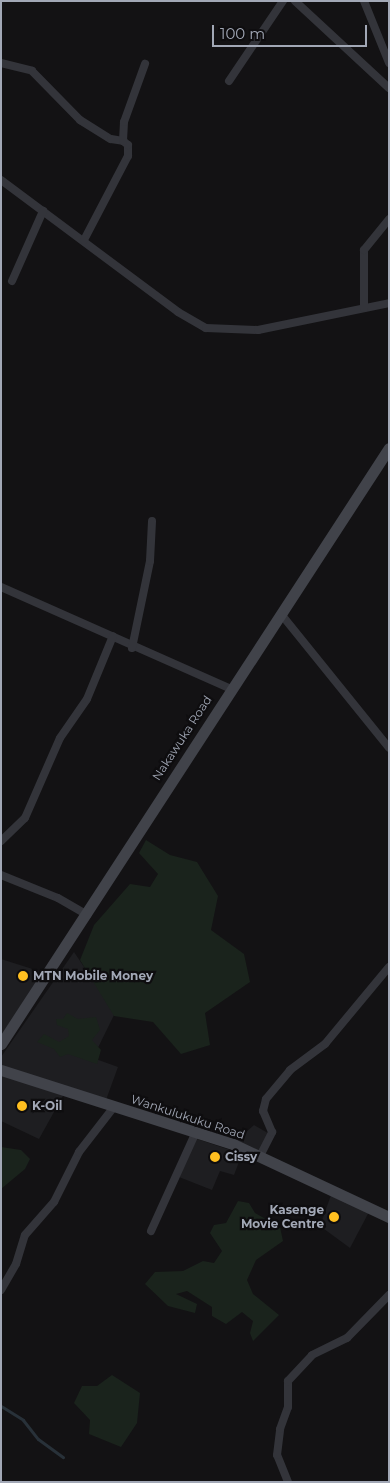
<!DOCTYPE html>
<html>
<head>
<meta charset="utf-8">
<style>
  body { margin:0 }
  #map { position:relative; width:390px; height:1483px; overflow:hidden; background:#131214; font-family:Montserrat,sans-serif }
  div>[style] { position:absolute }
  .built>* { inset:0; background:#1e1e21 }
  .green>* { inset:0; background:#1a231c }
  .stream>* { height:3px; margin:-1.5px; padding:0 1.5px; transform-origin:1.5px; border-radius:1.5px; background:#283139 }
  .street>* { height:8px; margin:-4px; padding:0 4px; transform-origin:4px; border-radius:4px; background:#33343a }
  .secondary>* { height:11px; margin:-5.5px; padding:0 5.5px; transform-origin:5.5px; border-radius:5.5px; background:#41434a }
  .dots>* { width:14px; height:14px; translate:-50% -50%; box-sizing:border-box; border:2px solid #0e0d0f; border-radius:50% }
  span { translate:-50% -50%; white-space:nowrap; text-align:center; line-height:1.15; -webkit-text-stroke:4.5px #0e0d0f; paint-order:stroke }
  .street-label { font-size:12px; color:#a2a8b6 }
  .poi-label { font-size:12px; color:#a2a8b6; font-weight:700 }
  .left { translate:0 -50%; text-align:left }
  .right { translate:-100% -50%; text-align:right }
  .frame { position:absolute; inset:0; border:2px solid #a2a8b6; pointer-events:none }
  .scale { position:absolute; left:212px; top:25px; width:155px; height:22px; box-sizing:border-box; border:2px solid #a2a8b6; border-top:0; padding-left:6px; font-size:15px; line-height:18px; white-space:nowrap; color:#a2a8b6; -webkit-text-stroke:4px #0e0d0f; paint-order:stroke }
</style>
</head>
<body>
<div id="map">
  <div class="built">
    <i style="clip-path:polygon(74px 952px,115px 1013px,93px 1058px,118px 1067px,106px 1100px,1px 1066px,1px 1057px)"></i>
    <i style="clip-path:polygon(1px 959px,42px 972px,1px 1037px)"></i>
    <i style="clip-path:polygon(1px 1074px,64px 1094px,39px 1139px,1px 1121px)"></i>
    <i style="clip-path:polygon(254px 1125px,273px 1136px,263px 1153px,236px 1141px)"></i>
    <i style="clip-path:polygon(194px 1138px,242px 1154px,234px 1175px,220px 1171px,212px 1190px,179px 1177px)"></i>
    <i style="clip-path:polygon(331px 1195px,370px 1210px,350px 1248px,320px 1226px)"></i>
  </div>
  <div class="green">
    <i style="clip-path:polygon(146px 840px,170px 855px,197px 862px,218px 896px,211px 930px,244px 954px,250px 982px,205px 1013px,210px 1045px,181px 1054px,153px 1022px,114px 1016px,80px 960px,94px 925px,130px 884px,150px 887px,158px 874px,139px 853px)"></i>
    <i style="clip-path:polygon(67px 1013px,78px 1019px,96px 1017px,100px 1030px,92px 1040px,101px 1050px,97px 1064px,68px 1054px,60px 1057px,54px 1049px,37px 1042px,44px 1034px,59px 1042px,69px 1036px,68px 1029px,57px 1025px,56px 1019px,63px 1019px)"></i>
    <i style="clip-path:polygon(1px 1147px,21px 1150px,30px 1159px,25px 1169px,1px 1189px)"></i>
    <i style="clip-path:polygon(238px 1201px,249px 1203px,255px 1213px,280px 1227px,283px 1241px,256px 1260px,247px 1280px,253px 1294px,279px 1315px,253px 1341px,250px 1333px,253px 1321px,242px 1312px,226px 1324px,212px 1316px,212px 1307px,187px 1291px,176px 1294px,197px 1304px,195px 1313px,168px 1306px,145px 1284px,155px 1272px,183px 1271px,203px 1261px,214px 1263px,222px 1251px,210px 1233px,214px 1225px,226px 1223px)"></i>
    <i style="clip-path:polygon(112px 1375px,140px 1393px,137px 1423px,121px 1447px,89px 1434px,90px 1420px,74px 1403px,82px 1386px,97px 1386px)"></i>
  </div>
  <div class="stream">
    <i style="left:1px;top:1406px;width:26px;rotate:32deg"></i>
    <i style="left:23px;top:1420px;width:24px;rotate:52deg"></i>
    <i style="left:38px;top:1439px;width:31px;rotate:36deg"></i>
  </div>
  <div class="street">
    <i style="left:295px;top:1px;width:128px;rotate:42.8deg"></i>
    <i style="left:364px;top:1px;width:67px;rotate:68deg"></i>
    <i style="left:1px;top:63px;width:32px;rotate:14deg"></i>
    <i style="left:32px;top:71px;width:69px;rotate:45.6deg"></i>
    <i style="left:80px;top:120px;width:36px;rotate:32deg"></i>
    <i style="left:111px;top:139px;width:12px;rotate:9deg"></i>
    <i style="left:229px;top:81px;width:97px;rotate:-56deg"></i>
    <i style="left:1px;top:180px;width:221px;rotate:36.7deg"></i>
    <i style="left:178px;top:312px;width:32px;rotate:30deg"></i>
    <i style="left:206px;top:328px;width:52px;rotate:2.2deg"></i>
    <i style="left:258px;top:330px;width:134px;rotate:-11.6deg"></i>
    <i style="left:84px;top:240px;width:95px;rotate:-62.4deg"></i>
    <i style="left:128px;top:156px;width:11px;rotate:-90deg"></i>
    <i style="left:128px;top:145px;width:6px;rotate:-141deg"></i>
    <i style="left:123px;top:141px;width:19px;rotate:-87deg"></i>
    <i style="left:124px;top:122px;width:62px;rotate:-70.1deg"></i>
    <i style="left:12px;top:281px;width:77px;rotate:-66.1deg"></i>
    <i style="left:364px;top:308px;width:58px;rotate:-90deg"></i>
    <i style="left:364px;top:250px;width:40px;rotate:-51deg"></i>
    <i style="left:1px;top:587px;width:252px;rotate:23.9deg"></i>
    <i style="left:281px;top:614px;width:172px;rotate:51.1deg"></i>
    <i style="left:132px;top:648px;width:89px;rotate:-78.3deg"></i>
    <i style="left:150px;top:561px;width:40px;rotate:-87.1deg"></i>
    <i style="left:1px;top:841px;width:33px;rotate:-44deg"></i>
    <i style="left:25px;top:818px;width:87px;rotate:-66.4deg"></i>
    <i style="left:60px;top:738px;width:47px;rotate:-55.3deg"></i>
    <i style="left:87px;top:699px;width:68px;rotate:-67.6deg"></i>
    <i style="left:1px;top:875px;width:61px;rotate:22deg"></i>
    <i style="left:58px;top:898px;width:34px;rotate:30deg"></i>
    <i style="left:260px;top:1156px;width:27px;rotate:-63deg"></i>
    <i style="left:272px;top:1132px;width:23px;rotate:-113deg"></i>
    <i style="left:263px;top:1111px;width:12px;rotate:-76deg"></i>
    <i style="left:266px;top:1099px;width:38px;rotate:-50deg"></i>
    <i style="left:290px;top:1070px;width:44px;rotate:-36.6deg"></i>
    <i style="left:325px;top:1044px;width:100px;rotate:-50.3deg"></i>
    <i style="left:151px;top:1231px;width:109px;rotate:-65.6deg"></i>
    <i style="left:1px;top:1290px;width:30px;rotate:-60deg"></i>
    <i style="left:16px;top:1264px;width:30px;rotate:-73deg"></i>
    <i style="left:25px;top:1235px;width:44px;rotate:-48.7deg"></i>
    <i style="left:54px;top:1202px;width:56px;rotate:-63.4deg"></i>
    <i style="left:79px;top:1152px;width:56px;rotate:-52.3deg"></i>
    <i style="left:288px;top:1482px;width:29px;rotate:-112deg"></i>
    <i style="left:277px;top:1455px;width:26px;rotate:-83deg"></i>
    <i style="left:280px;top:1429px;width:23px;rotate:-70deg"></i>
    <i style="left:288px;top:1407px;width:26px;rotate:-90deg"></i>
    <i style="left:288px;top:1381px;width:35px;rotate:-47deg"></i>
    <i style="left:312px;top:1355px;width:39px;rotate:-26deg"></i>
    <i style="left:347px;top:1338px;width:60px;rotate:-45.7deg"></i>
  </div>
  <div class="secondary">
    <i style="left:1px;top:1044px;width:711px;rotate:-56.94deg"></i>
    <i style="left:1px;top:1070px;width:244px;rotate:17.7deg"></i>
    <i style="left:233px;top:1144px;width:172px;rotate:25.1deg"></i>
  </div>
  <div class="dots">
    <i style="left:23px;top:976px;background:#ffbf20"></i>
    <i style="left:22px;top:1106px;background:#ffbf20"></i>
    <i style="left:215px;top:1157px;background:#ffbf20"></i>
    <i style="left:334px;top:1217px;background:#ffbf20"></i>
  </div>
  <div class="street-label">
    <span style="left:182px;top:738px;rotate:-57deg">Nakawuka Road</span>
    <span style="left:188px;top:1117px;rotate:18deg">Wankulukuku Road</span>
  </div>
  <div class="poi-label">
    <span class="left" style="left:33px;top:976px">MTN Mobile Money</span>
    <span class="left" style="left:32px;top:1106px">K-Oil</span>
    <span class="left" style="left:225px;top:1157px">Cissy</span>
    <span class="right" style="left:324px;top:1217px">Kasenge<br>Movie Centre</span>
  </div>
  <div class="frame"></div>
  <div class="scale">100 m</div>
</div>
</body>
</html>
